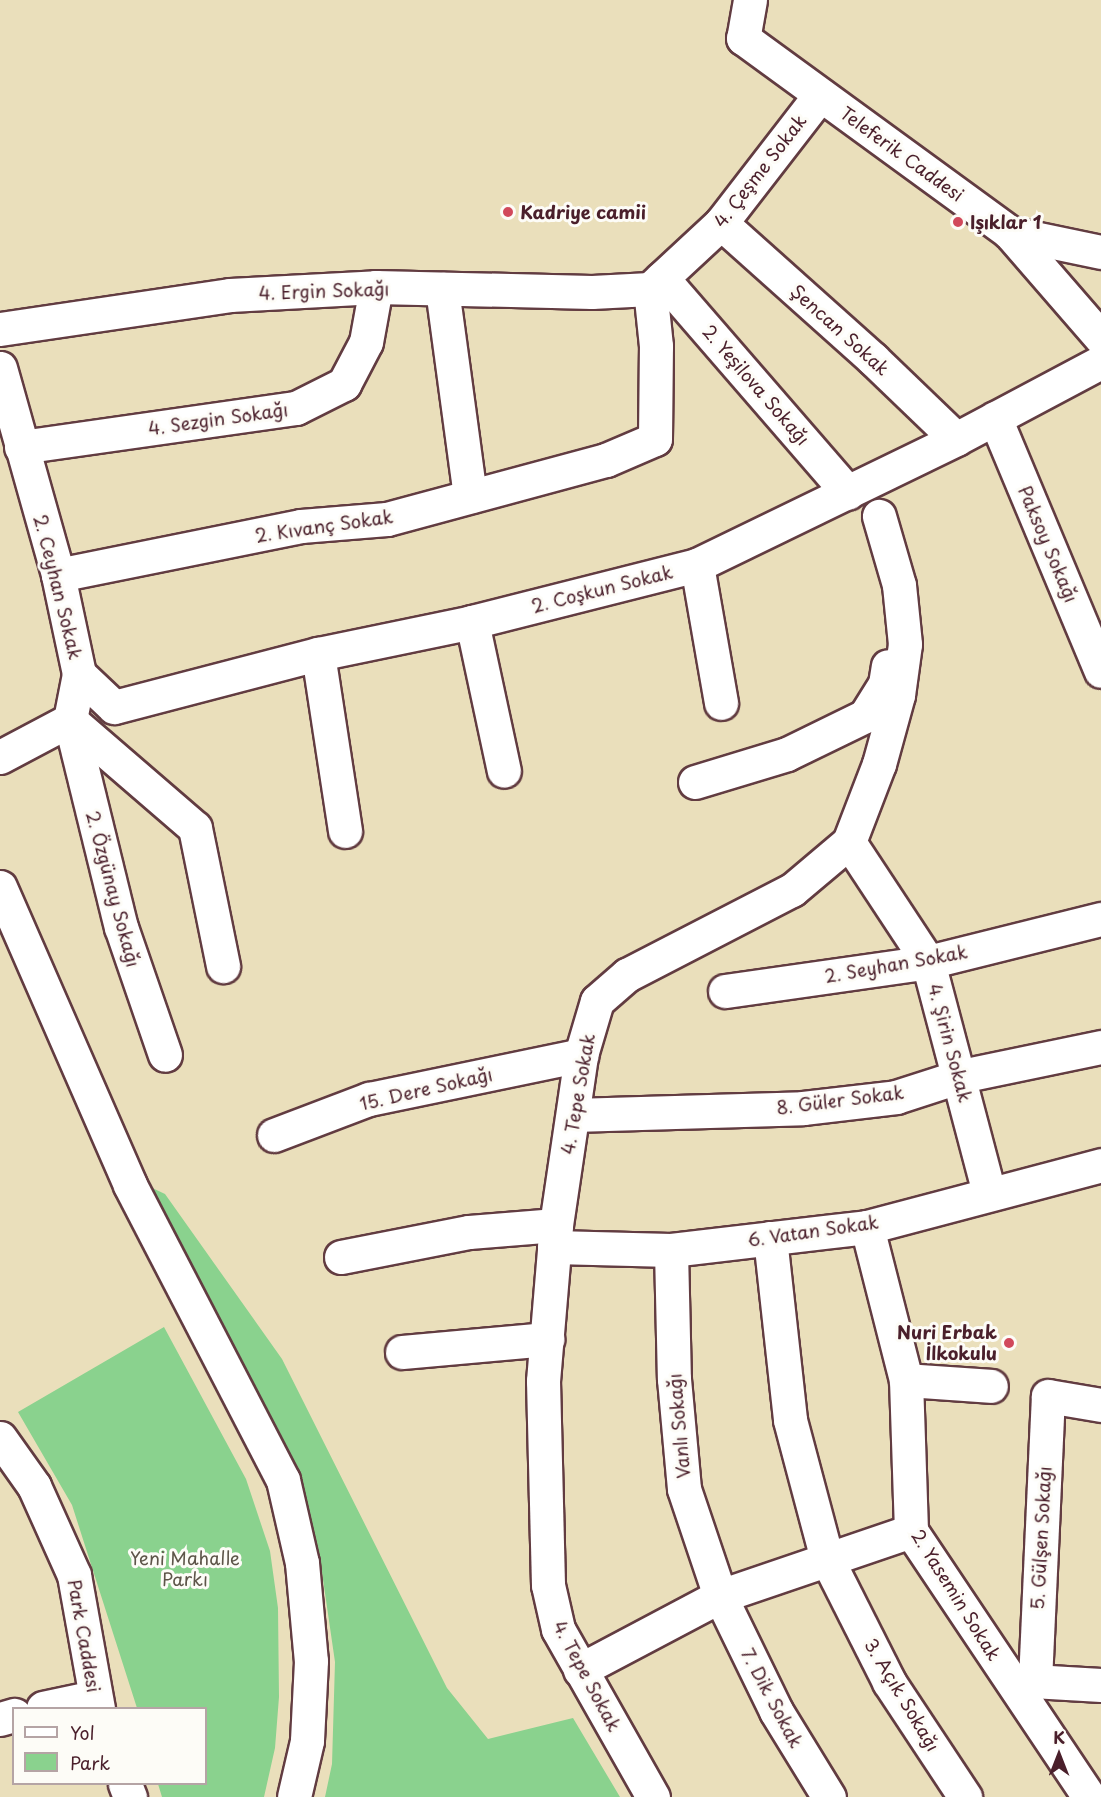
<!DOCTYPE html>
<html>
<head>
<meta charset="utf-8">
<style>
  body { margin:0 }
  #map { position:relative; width:1101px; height:1797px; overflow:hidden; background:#eadfbb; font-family:"Playpen Sans",sans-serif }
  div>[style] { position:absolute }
  .green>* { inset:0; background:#8ad28e }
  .roads { filter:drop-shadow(2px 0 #623c41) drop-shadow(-2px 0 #623c41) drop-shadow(0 2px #623c41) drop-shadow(0 -2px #623c41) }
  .minor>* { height:33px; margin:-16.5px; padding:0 16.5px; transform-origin:16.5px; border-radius:16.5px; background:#fff }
  .secondary>* { height:33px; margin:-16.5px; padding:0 16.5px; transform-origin:16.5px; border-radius:16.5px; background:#fff }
  .dots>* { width:16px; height:16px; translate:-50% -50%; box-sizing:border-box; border:3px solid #fdfcf7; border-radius:50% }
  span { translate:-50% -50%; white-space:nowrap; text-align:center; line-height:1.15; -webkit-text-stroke:6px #fdfcf7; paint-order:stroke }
  .street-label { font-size:18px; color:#4a1f2b }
  .poi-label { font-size:18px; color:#4a1f2b; font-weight:700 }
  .left { translate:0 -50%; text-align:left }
  .right { translate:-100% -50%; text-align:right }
  .park-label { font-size:18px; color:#5d5549 }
  .legend { position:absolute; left:12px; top:1707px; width:195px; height:78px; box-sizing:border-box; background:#fdfcf7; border:2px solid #b5a4a5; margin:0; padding:8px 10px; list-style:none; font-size:18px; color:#4a1f2b }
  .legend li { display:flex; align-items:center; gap:12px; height:30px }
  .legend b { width:30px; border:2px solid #b5a4a5 }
  .north { position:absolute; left:1029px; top:1725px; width:60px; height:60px; -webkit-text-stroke:4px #fdfcf7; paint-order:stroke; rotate:0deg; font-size:16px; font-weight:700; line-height:24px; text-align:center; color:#4a1f2b }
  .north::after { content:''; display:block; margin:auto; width:21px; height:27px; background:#4a1f2b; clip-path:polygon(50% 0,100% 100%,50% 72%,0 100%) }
</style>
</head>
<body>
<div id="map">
  <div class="green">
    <i style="clip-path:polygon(148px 1186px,165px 1194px,282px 1359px,447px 1688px,488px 1739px,573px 1718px,620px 1797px,325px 1797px,332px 1764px,335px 1662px,319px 1552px,283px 1448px)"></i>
    <i style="clip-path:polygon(164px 1327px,246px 1479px,270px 1551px,278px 1608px,279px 1697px,275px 1748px,264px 1797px,162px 1797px,158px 1784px,206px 1784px,206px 1708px,137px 1708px,72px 1505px,18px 1412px)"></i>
  </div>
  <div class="roads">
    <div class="minor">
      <i style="left:721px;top:223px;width:204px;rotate:41.8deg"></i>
      <i style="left:873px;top:359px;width:115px;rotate:43.9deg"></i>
      <i style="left:1010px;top:233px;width:93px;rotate:11.8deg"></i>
      <i style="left:662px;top:278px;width:284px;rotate:49.1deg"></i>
      <i style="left:442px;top:289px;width:209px;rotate:82.3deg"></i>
      <i style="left:0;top:329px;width:232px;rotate:-8.4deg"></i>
      <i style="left:230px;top:295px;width:146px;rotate:-3.1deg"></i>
      <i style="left:376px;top:287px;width:216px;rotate:1.3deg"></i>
      <i style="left:592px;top:292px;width:58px;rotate:-3deg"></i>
      <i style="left:0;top:368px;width:215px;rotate:74.3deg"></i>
      <i style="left:58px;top:575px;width:101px;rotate:78deg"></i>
      <i style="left:79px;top:674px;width:47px;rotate:101.1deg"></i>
      <i style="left:70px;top:720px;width:165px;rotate:40.8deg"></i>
      <i style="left:195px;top:828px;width:141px;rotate:78.5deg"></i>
      <i style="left:995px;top:418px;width:274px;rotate:67.3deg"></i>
      <i style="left:21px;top:447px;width:278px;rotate:-8.1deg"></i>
      <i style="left:296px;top:408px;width:54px;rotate:-26.6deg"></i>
      <i style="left:344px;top:384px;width:47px;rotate:-62.4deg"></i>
      <i style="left:366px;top:342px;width:56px;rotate:-79.7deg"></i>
      <i style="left:697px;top:565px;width:140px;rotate:80.1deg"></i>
      <i style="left:58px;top:575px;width:248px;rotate:-11.4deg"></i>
      <i style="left:301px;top:526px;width:86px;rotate:-4.7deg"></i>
      <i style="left:387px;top:519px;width:227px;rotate:-15.1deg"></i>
      <i style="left:606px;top:460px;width:53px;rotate:-23.2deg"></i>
      <i style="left:655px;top:439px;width:93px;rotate:-89.4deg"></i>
      <i style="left:656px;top:346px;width:57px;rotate:-96deg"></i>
      <i style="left:650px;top:289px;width:97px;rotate:-42.9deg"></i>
      <i style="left:721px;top:223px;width:162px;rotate:-52.3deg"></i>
      <i style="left:472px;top:622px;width:152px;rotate:77.9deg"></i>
      <i style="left:318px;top:654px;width:179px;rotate:81.3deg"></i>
      <i style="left:79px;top:674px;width:48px;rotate:43.3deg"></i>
      <i style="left:114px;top:707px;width:211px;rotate:-14.6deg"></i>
      <i style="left:318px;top:654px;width:157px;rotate:-11.7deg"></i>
      <i style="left:472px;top:622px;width:232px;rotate:-14.2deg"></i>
      <i style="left:697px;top:565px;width:288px;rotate:-25.9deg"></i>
      <i style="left:956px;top:439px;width:164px;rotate:-28deg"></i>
      <i style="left:0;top:757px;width:79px;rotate:-27.9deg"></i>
      <i style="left:70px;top:720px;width:213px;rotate:76.2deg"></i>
      <i style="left:121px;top:927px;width:135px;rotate:71deg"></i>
      <i style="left:695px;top:782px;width:96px;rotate:-16.9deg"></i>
      <i style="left:787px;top:754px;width:87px;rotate:-26deg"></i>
      <i style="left:865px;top:716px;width:38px;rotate:-58deg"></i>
      <i style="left:885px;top:684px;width:18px;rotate:-81deg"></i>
      <i style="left:849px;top:842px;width:144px;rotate:56.6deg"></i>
      <i style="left:928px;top:962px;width:239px;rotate:75.2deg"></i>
      <i style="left:725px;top:991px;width:205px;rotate:-8.1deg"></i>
      <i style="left:928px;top:962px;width:178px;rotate:-14deg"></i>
      <i style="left:573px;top:1115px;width:230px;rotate:-1.7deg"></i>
      <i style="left:803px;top:1108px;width:94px;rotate:-6.7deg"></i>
      <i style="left:896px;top:1097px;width:68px;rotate:-17.9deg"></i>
      <i style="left:961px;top:1076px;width:143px;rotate:-11.7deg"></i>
      <i style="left:274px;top:1135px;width:102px;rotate:-20.8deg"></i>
      <i style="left:369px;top:1099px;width:217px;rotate:-11.7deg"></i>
      <i style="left:867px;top:1227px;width:158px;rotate:75.7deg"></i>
      <i style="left:906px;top:1380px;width:151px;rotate:88.1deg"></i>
      <i style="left:911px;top:1531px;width:320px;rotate:56.2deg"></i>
      <i style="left:770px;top:1238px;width:183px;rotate:83.7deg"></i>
      <i style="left:790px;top:1420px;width:144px;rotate:75.1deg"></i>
      <i style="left:827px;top:1559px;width:138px;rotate:63.2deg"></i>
      <i style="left:889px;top:1682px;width:138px;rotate:56.5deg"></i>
      <i style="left:554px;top:1247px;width:117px;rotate:1.5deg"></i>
      <i style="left:671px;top:1250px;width:197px;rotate:-6.7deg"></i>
      <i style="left:867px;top:1227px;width:242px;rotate:-14.8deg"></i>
      <i style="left:671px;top:1250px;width:129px;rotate:88.7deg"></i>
      <i style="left:674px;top:1379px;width:110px;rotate:84.8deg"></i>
      <i style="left:684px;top:1489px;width:113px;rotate:71.4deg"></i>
      <i style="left:720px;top:1596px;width:128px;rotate:64deg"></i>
      <i style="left:776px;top:1711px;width:101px;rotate:58.4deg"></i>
      <i style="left:341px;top:1257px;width:130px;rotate:-11.1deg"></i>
      <i style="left:469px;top:1232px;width:87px;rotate:-4.6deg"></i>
      <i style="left:402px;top:1352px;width:146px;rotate:-5.1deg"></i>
      <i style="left:906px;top:1380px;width:85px;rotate:4deg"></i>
      <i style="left:580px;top:1670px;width:158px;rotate:-27.9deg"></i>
      <i style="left:720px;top:1596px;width:202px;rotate:-18.8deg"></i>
      <i style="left:1015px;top:1680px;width:86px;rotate:3.3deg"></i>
      <i style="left:1035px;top:1681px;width:285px;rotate:-87.4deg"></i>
      <i style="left:1048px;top:1396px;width:54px;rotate:9.6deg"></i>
      <i style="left:43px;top:1708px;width:52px;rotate:-12.2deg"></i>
      <i style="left:0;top:1719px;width:15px;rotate:-16deg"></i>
      <i style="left:653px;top:1797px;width:193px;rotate:-119.5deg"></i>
      <i style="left:558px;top:1629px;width:45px;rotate:-102.8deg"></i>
      <i style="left:548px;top:1585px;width:204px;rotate:-91.4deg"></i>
      <i style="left:543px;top:1381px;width:157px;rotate:-85.2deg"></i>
      <i style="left:556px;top:1225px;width:172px;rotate:-81.6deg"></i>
      <i style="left:581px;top:1055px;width:56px;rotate:-73.5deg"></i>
      <i style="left:597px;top:1001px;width:40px;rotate:-41deg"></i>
      <i style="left:627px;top:975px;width:186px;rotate:-27.3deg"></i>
      <i style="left:792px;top:890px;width:75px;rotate:-40.1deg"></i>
      <i style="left:849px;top:842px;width:84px;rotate:-69deg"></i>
      <i style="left:879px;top:764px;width:72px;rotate:-74.6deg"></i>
      <i style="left:898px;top:695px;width:51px;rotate:-82.2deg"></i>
      <i style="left:905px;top:644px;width:59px;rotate:-95.8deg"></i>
      <i style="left:899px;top:585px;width:72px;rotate:-106.2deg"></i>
    </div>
    <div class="secondary">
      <i style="left:750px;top:0;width:39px;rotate:100deg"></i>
      <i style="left:743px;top:38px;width:331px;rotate:36.1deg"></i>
      <i style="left:1010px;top:233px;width:139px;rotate:49.1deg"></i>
      <i style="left:0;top:887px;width:325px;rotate:66.4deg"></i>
      <i style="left:130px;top:1185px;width:332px;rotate:62.6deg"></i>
      <i style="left:283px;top:1480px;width:85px;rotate:77.1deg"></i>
      <i style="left:302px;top:1563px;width:98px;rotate:84.8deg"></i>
      <i style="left:311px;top:1661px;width:80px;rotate:92.9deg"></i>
      <i style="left:307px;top:1741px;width:57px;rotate:103.1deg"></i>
      <i style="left:0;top:1438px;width:59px;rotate:54.7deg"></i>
      <i style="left:34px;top:1486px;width:98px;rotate:65.8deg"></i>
      <i style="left:74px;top:1575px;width:135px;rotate:79.8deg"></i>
      <i style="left:125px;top:1784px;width:14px;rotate:69deg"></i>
    </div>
  </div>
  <div class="dots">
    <i style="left:508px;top:212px;background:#d1495b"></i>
    <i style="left:958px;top:222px;background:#d1495b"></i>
    <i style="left:1009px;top:1343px;background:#d1495b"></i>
  </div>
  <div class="street-label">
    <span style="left:902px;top:154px;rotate:36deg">Teleferik Caddesi</span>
    <span style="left:760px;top:171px;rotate:-52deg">4. Çeşme Sokak</span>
    <span style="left:324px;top:291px;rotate:-2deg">4. Ergin Sokağı</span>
    <span style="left:840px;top:330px;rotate:42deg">Şencan Sokak</span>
    <span style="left:756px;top:385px;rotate:49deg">2. Yeşilova Sokağı</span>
    <span style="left:218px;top:419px;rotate:-8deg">4. Sezgin Sokağı</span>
    <span style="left:324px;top:526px;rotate:-8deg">2. Kıvanç Sokak</span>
    <span style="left:1048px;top:544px;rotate:67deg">Paksoy Sokağı</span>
    <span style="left:58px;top:587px;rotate:76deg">2. Ceyhan Sokak</span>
    <span style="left:602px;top:589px;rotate:-14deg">2. Coşkun Sokak</span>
    <span style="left:113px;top:889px;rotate:75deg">2. Özgünay Sokağı</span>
    <span style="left:896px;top:964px;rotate:-10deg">2. Seyhan Sokak</span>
    <span style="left:950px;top:1043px;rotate:75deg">4. Şirin Sokak</span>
    <span style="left:426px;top:1089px;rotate:-13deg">15. Dere Sokağı</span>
    <span style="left:578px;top:1094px;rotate:-80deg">4. Tepe Sokak</span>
    <span style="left:840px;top:1100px;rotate:-7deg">8. Güler Sokak</span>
    <span style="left:813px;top:1231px;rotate:-8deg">6. Vatan Sokak</span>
    <span style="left:679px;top:1426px;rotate:-95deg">Vanlı Sokağı</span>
    <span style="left:1041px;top:1538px;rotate:-87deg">5. Gülşen Sokağı</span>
    <span style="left:956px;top:1595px;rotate:58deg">2. Yasemin Sokak</span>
    <span style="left:84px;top:1636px;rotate:80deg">Park Caddesi</span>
    <span style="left:587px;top:1676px;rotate:62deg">4. Tepe Sokak</span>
    <span style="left:902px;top:1695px;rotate:59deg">3. Açık Sokağı</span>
    <span style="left:772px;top:1698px;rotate:62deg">7. Dik Sokak</span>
  </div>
  <div class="poi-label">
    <span class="left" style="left:520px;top:212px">Kadriye camii</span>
    <span class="left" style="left:970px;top:222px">Işıklar 1</span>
    <span class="right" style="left:997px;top:1343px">Nuri Erbak<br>İlkokulu</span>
  </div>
  <div class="park-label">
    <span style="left:185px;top:1569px">Yeni Mahalle<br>Parkı</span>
  </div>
  <ul class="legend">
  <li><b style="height:8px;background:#fff"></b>Yol</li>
  <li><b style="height:16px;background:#8ad28e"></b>Park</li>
  </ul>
  <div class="north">K</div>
</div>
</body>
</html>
